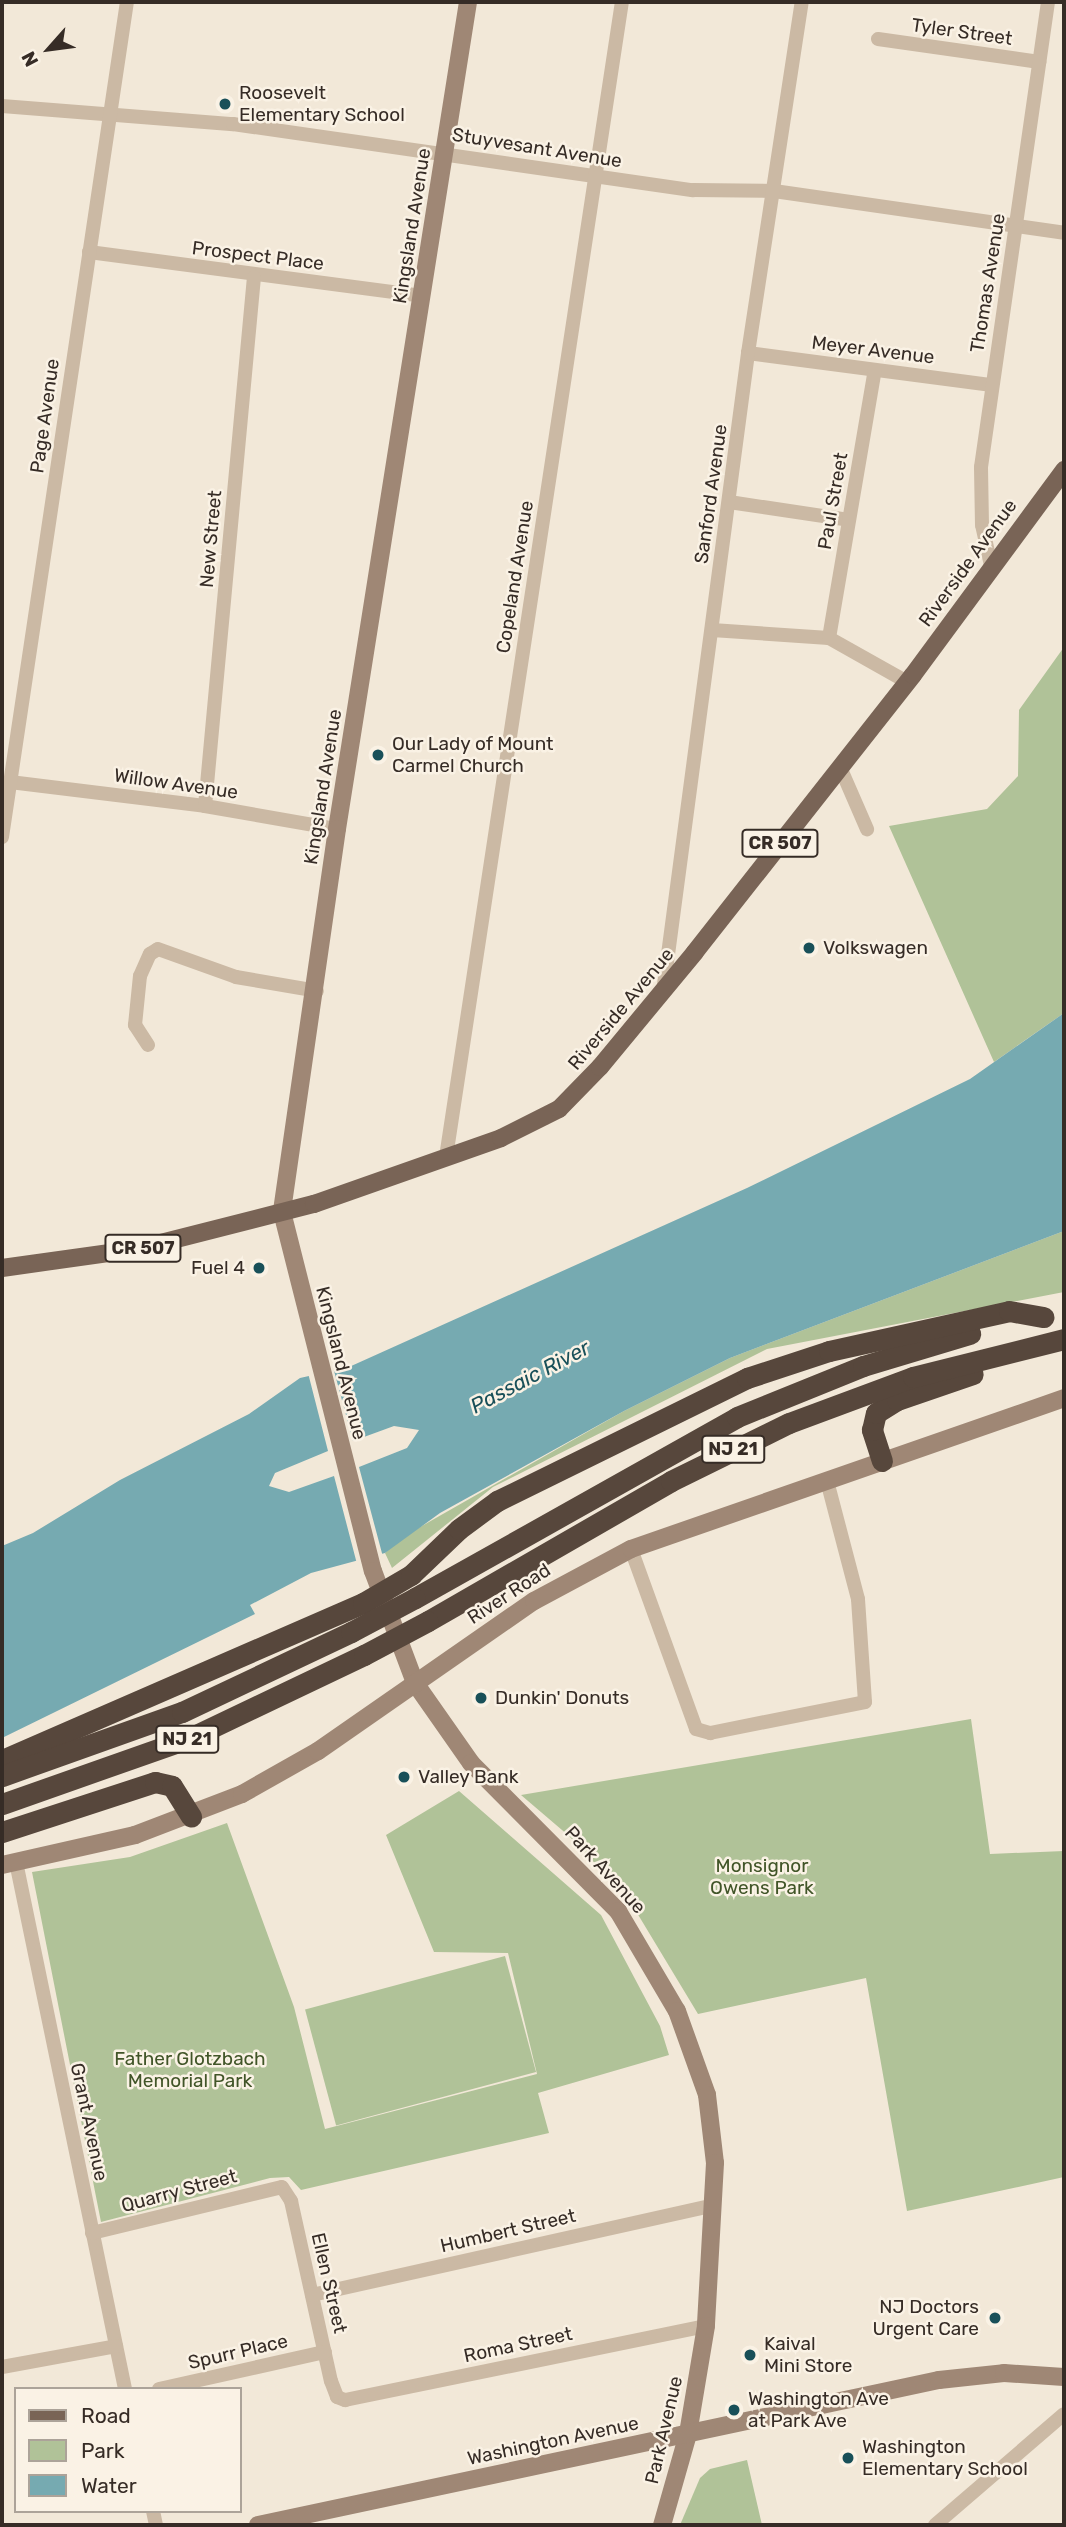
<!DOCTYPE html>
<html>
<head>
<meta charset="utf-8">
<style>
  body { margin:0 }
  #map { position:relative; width:1066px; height:2527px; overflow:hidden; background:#f2e8d8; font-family:Rubik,sans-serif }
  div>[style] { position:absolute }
  .green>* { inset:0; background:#b0c298; transform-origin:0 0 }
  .water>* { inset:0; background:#76aab1 }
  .pier>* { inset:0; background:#f2e8d8 }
  .street>* { height:14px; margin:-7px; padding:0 7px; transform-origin:7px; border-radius:7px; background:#cbb9a4 }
  .secondary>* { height:18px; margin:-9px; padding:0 9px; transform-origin:9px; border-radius:9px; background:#9f8775 }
  .primary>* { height:18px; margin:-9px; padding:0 9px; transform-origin:9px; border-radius:9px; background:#796456 }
  .highway>* { height:21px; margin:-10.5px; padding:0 10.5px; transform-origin:10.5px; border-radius:10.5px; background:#57473c }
  .highway-bridge>* { height:21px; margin:-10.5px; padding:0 10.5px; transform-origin:10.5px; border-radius:10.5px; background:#57473c }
  .dots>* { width:19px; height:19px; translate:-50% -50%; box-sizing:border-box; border:4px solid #faf2e5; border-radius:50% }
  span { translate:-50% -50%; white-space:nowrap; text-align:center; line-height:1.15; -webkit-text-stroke:5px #faf2e5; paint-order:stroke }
  .shield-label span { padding:2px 5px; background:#faf2e5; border:2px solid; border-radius:5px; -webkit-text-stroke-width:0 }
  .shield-label { font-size:18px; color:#362c26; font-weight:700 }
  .street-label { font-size:19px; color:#362c26 }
  .poi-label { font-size:19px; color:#362c26 }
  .left { translate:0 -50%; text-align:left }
  .right { translate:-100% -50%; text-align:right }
  .park-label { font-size:19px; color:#415528 }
  .water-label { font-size:21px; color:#195059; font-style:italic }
  .frame { position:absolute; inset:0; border:4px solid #362c26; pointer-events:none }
  .legend { position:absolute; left:14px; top:2387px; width:228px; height:126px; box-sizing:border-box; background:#faf2e5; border:2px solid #aca399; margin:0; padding:9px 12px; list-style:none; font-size:21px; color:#362c26 }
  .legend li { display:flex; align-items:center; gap:14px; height:35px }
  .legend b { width:35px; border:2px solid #aca399 }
  .north { position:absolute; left:14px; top:14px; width:70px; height:70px; -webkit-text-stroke:5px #faf2e5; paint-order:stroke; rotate:242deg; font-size:19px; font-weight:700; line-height:28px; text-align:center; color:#362c26 }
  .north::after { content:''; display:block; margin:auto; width:24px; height:32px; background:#362c26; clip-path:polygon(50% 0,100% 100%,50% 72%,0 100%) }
</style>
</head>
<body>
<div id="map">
  <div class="green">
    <i style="clip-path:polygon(1064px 647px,1064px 1013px,994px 1062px,889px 826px,987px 809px,1018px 776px,1019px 710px)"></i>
    <i style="clip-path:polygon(1064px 1231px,1064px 1292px,767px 1349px,493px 1487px,392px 1568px,385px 1553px,399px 1539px,624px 1411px,730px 1358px)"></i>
    <i style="clip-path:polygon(971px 1719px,990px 1854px,1064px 1851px,1064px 2177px,907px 2211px,866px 1978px,698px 2014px,628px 1898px,569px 1836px,521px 1795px)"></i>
    <i style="clip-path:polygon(459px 1791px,601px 1915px,660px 2026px,669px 2055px,538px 2093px,549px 2133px,301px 2190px,289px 2177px,270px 2178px,101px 2222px,32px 1872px,130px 1857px,227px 1823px,294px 2007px,325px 2129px,537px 2074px,508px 1953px,434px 1952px,386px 1835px)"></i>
    <i style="left:505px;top:1956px;width:120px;height:207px;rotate:75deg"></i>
    <i style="clip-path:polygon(747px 2460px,762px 2525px,680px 2525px,700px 2478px,710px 2469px)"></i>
  </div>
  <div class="water">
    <i style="clip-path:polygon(1064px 1013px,1064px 1231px,730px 1358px,624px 1411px,440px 1513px,385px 1553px,311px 1573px,250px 1605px,255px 1614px,2px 1738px,2px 1546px,33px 1533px,120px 1480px,249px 1414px,300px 1378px,349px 1367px,747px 1188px,970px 1079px)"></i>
  </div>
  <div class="pier">
    <i style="clip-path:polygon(333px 1367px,353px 1441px,394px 1426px,419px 1430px,407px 1448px,359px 1467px,383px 1557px,357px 1564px,334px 1476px,289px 1492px,269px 1486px,275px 1473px,328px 1451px,308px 1373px)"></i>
  </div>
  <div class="street">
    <i style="left:878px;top:39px;width:163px;rotate:8.1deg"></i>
    <i style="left:2px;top:106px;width:232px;rotate:4.5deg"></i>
    <i style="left:233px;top:124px;width:465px;rotate:8.2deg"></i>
    <i style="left:693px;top:190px;width:81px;rotate:0.7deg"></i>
    <i style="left:774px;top:191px;width:293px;rotate:8.2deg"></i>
    <i style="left:89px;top:252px;width:336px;rotate:7.5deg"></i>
    <i style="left:748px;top:353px;width:246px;rotate:7.5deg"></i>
    <i style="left:729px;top:502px;width:121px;rotate:8.5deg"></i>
    <i style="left:992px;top:570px;width:46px;rotate:-102.5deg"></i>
    <i style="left:982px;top:525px;width:58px;rotate:-91deg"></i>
    <i style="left:981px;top:467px;width:470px;rotate:-81.8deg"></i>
    <i style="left:712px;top:630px;width:117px;rotate:3.9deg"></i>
    <i style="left:829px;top:638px;width:90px;rotate:29.4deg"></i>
    <i style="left:829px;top:638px;width:272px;rotate:-80.3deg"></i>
    <i style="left:840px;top:767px;width:68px;rotate:66.5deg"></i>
    <i style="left:10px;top:782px;width:196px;rotate:7deg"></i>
    <i style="left:205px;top:806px;width:134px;rotate:9.9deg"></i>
    <i style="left:205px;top:806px;width:531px;rotate:-84.71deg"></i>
    <i style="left:2px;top:837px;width:844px;rotate:-81.49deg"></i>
    <i style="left:663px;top:992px;width:645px;rotate:-82.42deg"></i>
    <i style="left:748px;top:353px;width:355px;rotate:-81.3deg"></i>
    <i style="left:148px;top:1045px;width:24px;rotate:-123deg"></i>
    <i style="left:135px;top:1025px;width:49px;rotate:-84.2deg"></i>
    <i style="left:140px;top:976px;width:24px;rotate:-66deg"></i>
    <i style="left:150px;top:954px;width:9px;rotate:-32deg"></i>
    <i style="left:158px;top:949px;width:83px;rotate:19.7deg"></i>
    <i style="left:236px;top:977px;width:82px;rotate:9.8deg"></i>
    <i style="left:446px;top:1157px;width:1168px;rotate:-81.34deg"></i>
    <i style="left:631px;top:1549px;width:191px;rotate:70.1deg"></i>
    <i style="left:696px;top:1729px;width:15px;rotate:16deg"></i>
    <i style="left:710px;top:1733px;width:158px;rotate:-11.3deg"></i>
    <i style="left:865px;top:1702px;width:103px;rotate:-93.9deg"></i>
    <i style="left:858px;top:1599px;width:122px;rotate:-104.7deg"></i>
    <i style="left:16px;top:1862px;width:538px;rotate:78.31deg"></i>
    <i style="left:92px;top:2233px;width:195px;rotate:-13.6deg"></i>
    <i style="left:282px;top:2187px;width:17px;rotate:57deg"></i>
    <i style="left:291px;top:2201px;width:184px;rotate:77.5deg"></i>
    <i style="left:331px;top:2381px;width:17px;rotate:69deg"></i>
    <i style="left:337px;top:2397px;width:9px;rotate:21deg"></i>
    <i style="left:345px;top:2400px;width:369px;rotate:-11.6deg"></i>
    <i style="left:312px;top:2295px;width:411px;rotate:-12.6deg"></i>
    <i style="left:2px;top:2367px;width:116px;rotate:-10.4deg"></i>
    <i style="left:159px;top:2389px;width:170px;rotate:-12.6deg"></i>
    <i style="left:153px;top:2511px;width:14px;rotate:78deg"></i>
    <i style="left:935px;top:2525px;width:170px;rotate:-40.7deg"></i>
  </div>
  <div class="secondary">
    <i style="left:468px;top:2px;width:837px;rotate:99deg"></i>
    <i style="left:337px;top:829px;width:387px;rotate:98.2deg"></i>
    <i style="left:282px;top:1212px;width:370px;rotate:75.8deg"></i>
    <i style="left:373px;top:1571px;width:120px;rotate:69.4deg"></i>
    <i style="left:415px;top:1683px;width:98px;rotate:55deg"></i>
    <i style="left:471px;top:1763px;width:209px;rotate:45.2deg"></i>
    <i style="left:618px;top:1911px;width:116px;rotate:59.5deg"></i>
    <i style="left:677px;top:2011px;width:89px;rotate:70.3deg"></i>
    <i style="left:707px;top:2095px;width:68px;rotate:83.3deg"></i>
    <i style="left:715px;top:2163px;width:163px;rotate:93.2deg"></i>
    <i style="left:706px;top:2326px;width:109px;rotate:99.5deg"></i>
    <i style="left:688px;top:2434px;width:95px;rotate:105.9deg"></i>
    <i style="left:2px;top:1865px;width:136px;rotate:-12.7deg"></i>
    <i style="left:135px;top:1835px;width:115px;rotate:-21deg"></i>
    <i style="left:242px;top:1794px;width:87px;rotate:-29.5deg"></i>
    <i style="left:318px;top:1751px;width:263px;rotate:-34.8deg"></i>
    <i style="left:534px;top:1601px;width:110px;rotate:-28.2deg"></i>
    <i style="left:631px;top:1549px;width:459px;rotate:-19.2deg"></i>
    <i style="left:258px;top:2525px;width:696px;rotate:-12.02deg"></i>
    <i style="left:939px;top:2380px;width:65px;rotate:-6.1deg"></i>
    <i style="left:1004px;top:2373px;width:60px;rotate:3.8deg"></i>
  </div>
  <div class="primary">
    <i style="left:2px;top:1268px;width:136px;rotate:-8deg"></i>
    <i style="left:137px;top:1249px;width:183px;rotate:-14.3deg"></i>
    <i style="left:314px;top:1204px;width:198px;rotate:-19.4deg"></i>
    <i style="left:501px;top:1138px;width:65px;rotate:-26.6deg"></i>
    <i style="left:559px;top:1109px;width:59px;rotate:-45.7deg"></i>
    <i style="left:600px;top:1067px;width:149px;rotate:-50.4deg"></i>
    <i style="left:695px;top:952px;width:352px;rotate:-51.8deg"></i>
    <i style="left:913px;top:675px;width:255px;rotate:-53.6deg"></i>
  </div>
  <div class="highway">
    <i style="left:882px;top:1461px;width:33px;rotate:-108deg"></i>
    <i style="left:872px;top:1430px;width:17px;rotate:-77deg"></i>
    <i style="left:876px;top:1413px;width:25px;rotate:-32deg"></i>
    <i style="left:897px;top:1400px;width:80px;rotate:-18.9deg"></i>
    <i style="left:415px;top:1598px;width:369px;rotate:-29.3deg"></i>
    <i style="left:737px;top:1417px;width:136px;rotate:-22deg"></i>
    <i style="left:863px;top:1366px;width:112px;rotate:-16.7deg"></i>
    <i style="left:428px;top:1621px;width:280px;rotate:-29.9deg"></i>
    <i style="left:671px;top:1481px;width:131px;rotate:-26.2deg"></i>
    <i style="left:789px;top:1423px;width:132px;rotate:-20.4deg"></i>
    <i style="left:913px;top:1377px;width:156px;rotate:-14.1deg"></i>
    <i style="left:2px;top:1760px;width:394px;rotate:-23.5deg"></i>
    <i style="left:363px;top:1603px;width:56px;rotate:-30.3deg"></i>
    <i style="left:411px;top:1575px;width:66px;rotate:-43.8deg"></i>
    <i style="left:459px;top:1529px;width:47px;rotate:-36.4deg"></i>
    <i style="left:497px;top:1501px;width:279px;rotate:-26.2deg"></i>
    <i style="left:747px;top:1378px;width:86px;rotate:-18.2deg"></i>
    <i style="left:829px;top:1351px;width:184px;rotate:-12.5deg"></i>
    <i style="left:1009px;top:1311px;width:35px;rotate:10deg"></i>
    <i style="left:2px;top:1776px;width:191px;rotate:-19.6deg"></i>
    <i style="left:182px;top:1712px;width:187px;rotate:-25.3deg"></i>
    <i style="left:2px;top:1804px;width:201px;rotate:-19.4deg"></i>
    <i style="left:192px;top:1737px;width:191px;rotate:-25.5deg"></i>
    <i style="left:2px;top:1832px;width:161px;rotate:-18.1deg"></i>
    <i style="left:155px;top:1782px;width:17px;rotate:13deg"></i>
    <i style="left:172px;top:1786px;width:36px;rotate:58deg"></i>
  </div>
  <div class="highway-bridge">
    <i style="left:351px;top:1632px;width:72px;rotate:-28deg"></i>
    <i style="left:364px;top:1655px;width:72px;rotate:-28deg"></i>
  </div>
  <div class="dots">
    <i style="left:225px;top:104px;background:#195059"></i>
    <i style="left:378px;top:755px;background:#195059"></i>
    <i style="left:809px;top:948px;background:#195059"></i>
    <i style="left:259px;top:1268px;background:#195059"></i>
    <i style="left:481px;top:1698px;background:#195059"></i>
    <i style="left:404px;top:1777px;background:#195059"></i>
    <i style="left:995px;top:2318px;background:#195059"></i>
    <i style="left:750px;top:2355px;background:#195059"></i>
    <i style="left:734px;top:2410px;background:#195059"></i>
    <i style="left:848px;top:2458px;background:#195059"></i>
  </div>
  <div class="shield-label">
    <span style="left:780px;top:843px">CR 507</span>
    <span style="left:143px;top:1248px">CR 507</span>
    <span style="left:733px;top:1449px">NJ 21</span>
    <span style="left:187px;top:1739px">NJ 21</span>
  </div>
  <div class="street-label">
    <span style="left:962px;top:32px;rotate:8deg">Tyler Street</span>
    <span style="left:537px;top:148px;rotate:9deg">Stuyvesant Avenue</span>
    <span style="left:412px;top:226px;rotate:-81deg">Kingsland Avenue</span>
    <span style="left:258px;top:256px;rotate:7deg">Prospect Place</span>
    <span style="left:988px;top:283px;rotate:-81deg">Thomas Avenue</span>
    <span style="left:873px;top:350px;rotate:7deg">Meyer Avenue</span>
    <span style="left:45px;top:416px;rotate:-82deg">Page Avenue</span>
    <span style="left:711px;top:494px;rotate:-82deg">Sanford Avenue</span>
    <span style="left:833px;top:501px;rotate:-80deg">Paul Street</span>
    <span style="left:211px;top:539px;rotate:-85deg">New Street</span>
    <span style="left:968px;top:563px;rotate:-54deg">Riverside Avenue</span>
    <span style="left:515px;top:577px;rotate:-81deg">Copeland Avenue</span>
    <span style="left:176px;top:784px;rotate:8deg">Willow Avenue</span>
    <span style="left:323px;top:787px;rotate:-81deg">Kingsland Avenue</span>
    <span style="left:621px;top:1009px;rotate:-50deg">Riverside Avenue</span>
    <span style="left:341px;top:1363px;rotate:76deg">Kingsland Avenue</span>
    <span style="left:509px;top:1594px;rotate:-33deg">River Road</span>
    <span style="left:605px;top:1870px;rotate:48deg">Park Avenue</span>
    <span style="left:89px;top:2122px;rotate:78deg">Grant Avenue</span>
    <span style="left:179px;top:2191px;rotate:-15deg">Quarry Street</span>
    <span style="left:508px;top:2231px;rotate:-13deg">Humbert Street</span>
    <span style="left:329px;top:2283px;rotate:77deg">Ellen Street</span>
    <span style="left:518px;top:2345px;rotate:-12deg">Roma Street</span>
    <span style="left:238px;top:2352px;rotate:-13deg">Spurr Place</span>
    <span style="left:664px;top:2430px;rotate:-77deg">Park Avenue</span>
    <span style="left:553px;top:2441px;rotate:-12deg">Washington Avenue</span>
  </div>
  <div class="poi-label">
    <span class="left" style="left:239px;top:104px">Roosevelt<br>Elementary School</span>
    <span class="left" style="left:392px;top:755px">Our Lady of Mount<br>Carmel Church</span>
    <span class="left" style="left:823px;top:948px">Volkswagen</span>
    <span class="right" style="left:245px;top:1268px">Fuel 4</span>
    <span class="left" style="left:495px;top:1698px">Dunkin' Donuts</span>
    <span class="left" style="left:418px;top:1777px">Valley Bank</span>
    <span class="right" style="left:979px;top:2318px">NJ Doctors<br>Urgent Care</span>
    <span class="left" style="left:764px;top:2355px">Kaival<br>Mini Store</span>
    <span class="left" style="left:748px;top:2410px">Washington Ave<br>at Park Ave</span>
    <span class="left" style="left:862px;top:2458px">Washington<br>Elementary School</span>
  </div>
  <div class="park-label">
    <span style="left:762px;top:1877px">Monsignor<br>Owens Park</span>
    <span style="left:190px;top:2070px">Father Glotzbach<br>Memorial Park</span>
  </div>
  <div class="water-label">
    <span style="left:530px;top:1377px;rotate:-28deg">Passaic River</span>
  </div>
  <div class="frame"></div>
  <ul class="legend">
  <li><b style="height:9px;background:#796456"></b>Road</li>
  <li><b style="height:19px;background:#b0c298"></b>Park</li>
  <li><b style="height:19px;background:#76aab1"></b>Water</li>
  </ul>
  <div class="north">N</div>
</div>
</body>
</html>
